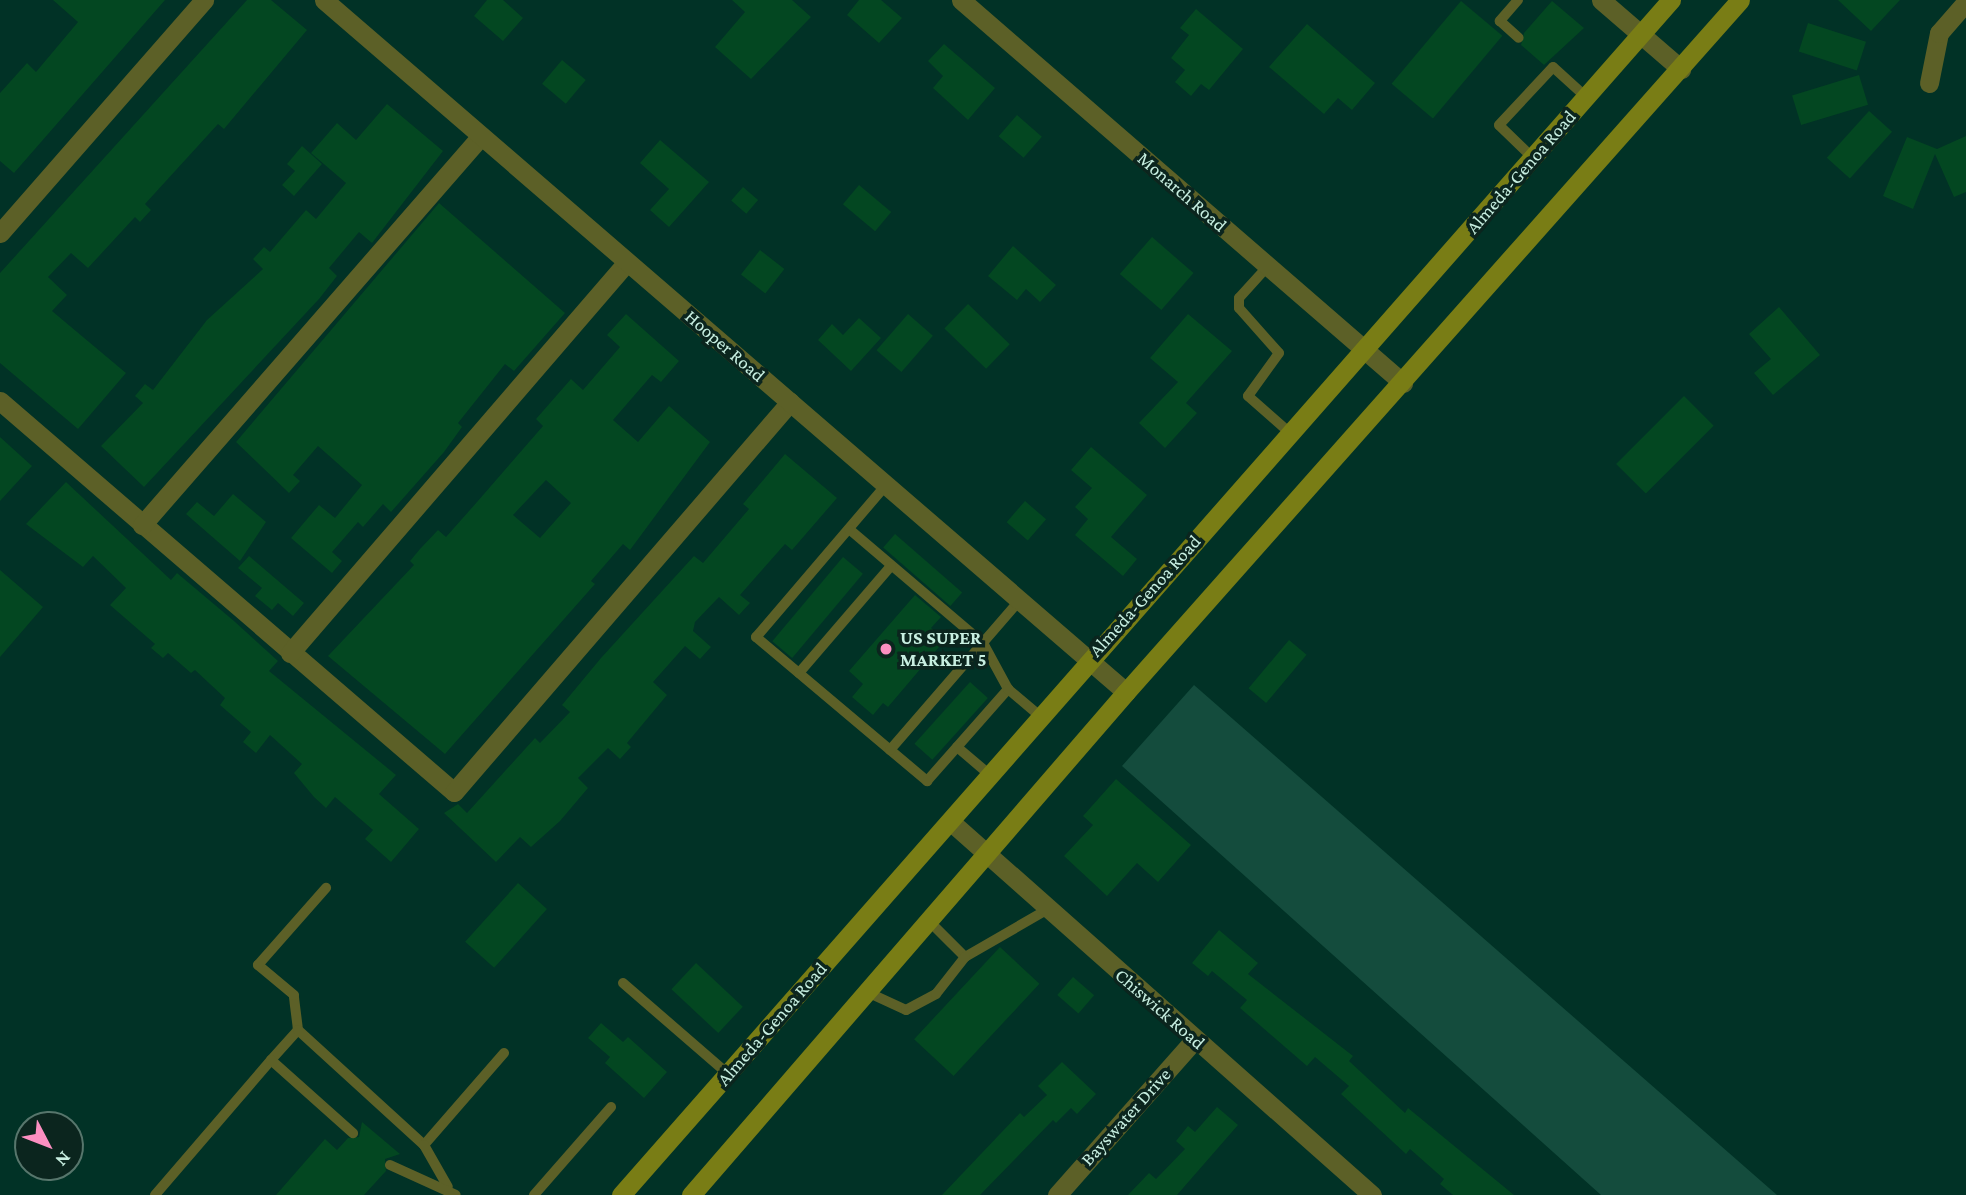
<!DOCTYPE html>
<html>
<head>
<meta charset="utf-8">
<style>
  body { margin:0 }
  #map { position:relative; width:1966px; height:1195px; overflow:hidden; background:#013226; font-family:"Crimson Pro",serif }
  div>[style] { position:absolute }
  .green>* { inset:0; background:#144c3d }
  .building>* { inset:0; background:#034721; transform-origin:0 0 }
  .service>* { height:10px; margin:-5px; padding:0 5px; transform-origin:5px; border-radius:5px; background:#5c6027 }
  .minor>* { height:19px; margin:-9.5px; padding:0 9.5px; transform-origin:9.5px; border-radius:9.5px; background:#5c6027 }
  .tertiary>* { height:19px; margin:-9.5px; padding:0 9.5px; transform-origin:9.5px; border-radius:9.5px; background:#5c6027 }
  .secondary>* { height:19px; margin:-9.5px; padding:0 9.5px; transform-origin:9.5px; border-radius:9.5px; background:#797d15 }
  .dots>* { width:19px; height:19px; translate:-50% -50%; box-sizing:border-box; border:4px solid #0b251e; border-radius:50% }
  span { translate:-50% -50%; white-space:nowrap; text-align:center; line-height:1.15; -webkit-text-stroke:7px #0b251e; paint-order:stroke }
  .street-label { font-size:19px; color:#c8efe1 }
  .poi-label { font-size:19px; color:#c8efe1; font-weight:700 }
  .left { translate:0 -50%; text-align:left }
  .north { position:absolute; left:14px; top:1111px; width:70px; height:70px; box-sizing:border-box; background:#0b251e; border:2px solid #57766c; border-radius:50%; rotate:132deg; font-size:19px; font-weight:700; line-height:28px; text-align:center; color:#c8efe1 }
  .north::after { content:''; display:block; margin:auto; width:24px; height:32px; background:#fc8fc1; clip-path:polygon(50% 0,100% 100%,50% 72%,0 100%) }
</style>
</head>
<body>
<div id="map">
  <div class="green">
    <i style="clip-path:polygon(1194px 685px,1777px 1195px,1601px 1195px,1122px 766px)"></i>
  </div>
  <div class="building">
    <i style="clip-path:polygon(53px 0,165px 0,14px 173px,0 161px,0 93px,27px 63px,36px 72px,78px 22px)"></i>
    <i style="clip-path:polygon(247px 0,271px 0,307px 30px,224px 129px,218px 124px,145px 204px,151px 210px,140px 222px,135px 217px,88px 268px,71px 253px,48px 277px,67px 295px,52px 311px,126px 373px,78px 429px,0 363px,0 273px)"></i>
    <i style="clip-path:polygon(487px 0,503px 0,523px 18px,503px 41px,474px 16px)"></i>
    <i style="clip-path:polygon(732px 0,792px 0,811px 17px,751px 79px,715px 47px,745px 12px)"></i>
    <i style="clip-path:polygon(859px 0,881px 0,902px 18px,879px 43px,847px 15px)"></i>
    <i style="clip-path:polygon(1838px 0,1900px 0,1871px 31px)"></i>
    <i style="left:1461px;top:1px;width:54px;height:108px;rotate:40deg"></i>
    <i style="clip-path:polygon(1552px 1px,1584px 28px,1544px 65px,1521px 45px,1524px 33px)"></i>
    <i style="clip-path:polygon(1196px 9px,1243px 49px,1209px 90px,1201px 84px,1191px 96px,1175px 82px,1185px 70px,1171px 58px,1189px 35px,1180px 28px)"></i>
    <i style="left:1808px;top:23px;width:61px;height:30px;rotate:18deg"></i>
    <i style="clip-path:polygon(1307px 24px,1375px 83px,1352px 110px,1338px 98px,1324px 114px,1269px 67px)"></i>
    <i style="clip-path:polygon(944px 44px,995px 88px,968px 120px,933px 88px,943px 76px,928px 61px)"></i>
    <i style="left:562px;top:60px;width:31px;height:31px;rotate:40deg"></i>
    <i style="left:1859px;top:75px;width:31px;height:70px;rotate:73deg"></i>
    <i style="clip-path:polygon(387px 104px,443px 151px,372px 243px,359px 232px,329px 268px,337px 276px,319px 299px,144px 487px,101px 446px,143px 403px,135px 396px,145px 384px,153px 390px,207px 320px,263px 269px,253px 259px,264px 247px,270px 252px,306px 210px,316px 219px,346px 183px,311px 153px,337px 123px,356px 140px)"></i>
    <i style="left:1869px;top:111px;width:31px;height:63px;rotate:42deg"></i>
    <i style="left:1017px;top:115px;width:33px;height:28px;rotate:41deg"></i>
    <i style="clip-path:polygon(1966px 136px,1966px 192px,1954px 197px,1935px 154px,1913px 209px,1883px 196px,1907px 137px,1937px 149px)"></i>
    <i style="clip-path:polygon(660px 140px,709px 182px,669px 227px,650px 210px,669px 189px,640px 163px)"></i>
    <i style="clip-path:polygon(302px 146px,322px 164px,294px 196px,282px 185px,295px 171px,287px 164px)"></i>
    <i style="left:859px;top:185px;width:42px;height:25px;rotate:40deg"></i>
    <i style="left:743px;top:187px;width:20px;height:18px;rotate:41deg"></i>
    <i style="clip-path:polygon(439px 203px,565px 313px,514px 371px,505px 364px,458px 423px,462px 427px,444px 452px,391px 512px,383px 504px,363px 527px,358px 522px,332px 552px,342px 561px,332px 573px,291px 538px,319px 505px,335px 518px,362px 485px,318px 446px,293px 475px,300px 481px,289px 493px,236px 442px)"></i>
    <i style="left:1152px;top:237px;width:55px;height:49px;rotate:41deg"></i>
    <i style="clip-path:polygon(1013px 246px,1056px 285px,1040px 302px,1026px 289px,1017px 300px,988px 276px)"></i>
    <i style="left:760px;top:250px;width:31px;height:31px;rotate:38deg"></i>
    <i style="left:968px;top:304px;width:58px;height:34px;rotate:44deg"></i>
    <i style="clip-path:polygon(1779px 307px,1820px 355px,1773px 395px,1754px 373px,1771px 359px,1749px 334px)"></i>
    <i style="clip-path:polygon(evenodd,626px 314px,679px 361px,661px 382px,652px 375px,613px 420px,638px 442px,669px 406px,710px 442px,630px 550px,623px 544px,591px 581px,595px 584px,445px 754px,328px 656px,414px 565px,410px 561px,420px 549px,438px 530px,446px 537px,477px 502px,543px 426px,536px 419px,571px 379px,583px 390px,620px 347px,607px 335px,626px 314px,546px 480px,571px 503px,540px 538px,513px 515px,546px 480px)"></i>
    <i style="left:908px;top:314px;width:33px;height:48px;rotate:41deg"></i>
    <i style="clip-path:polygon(1188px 314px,1232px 351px,1186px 403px,1197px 413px,1165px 448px,1139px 423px,1178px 382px,1150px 358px)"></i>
    <i style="clip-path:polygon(859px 318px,881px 338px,851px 371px,818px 340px,832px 324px,843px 335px)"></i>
    <i style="left:1684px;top:396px;width:42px;height:96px;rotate:45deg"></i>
    <i style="clip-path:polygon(0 437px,32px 466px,0 501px)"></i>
    <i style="clip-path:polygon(1091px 447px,1147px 495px,1111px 537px,1137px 559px,1123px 576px,1075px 535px,1088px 519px,1075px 507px,1092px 488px,1071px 470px)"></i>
    <i style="clip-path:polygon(785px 454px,837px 498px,792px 550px,785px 544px,740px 595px,750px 603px,739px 615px,719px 597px,695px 622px,693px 631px,711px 647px,700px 659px,685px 646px,653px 682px,667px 695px,627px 743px,631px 747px,620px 759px,608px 748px,578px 778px,588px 788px,560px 821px,531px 847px,520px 837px,496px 862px,444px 813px,458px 804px,467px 813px,535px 738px,540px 743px,570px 712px,562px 705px,601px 658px,694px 556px,703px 563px,749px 509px,743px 504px)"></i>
    <i style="clip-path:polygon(66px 482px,171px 580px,177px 573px,234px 621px,278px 661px,269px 671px,396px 775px,379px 794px,419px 829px,391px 862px,365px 839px,373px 830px,335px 797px,326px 808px,314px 797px,294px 773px,302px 764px,270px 735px,256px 753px,243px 742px,251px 732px,220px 705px,225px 698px,195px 670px,191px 673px,168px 653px,163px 658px,151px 648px,155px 644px,110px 605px,126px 588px,93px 556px,83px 567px,26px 524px)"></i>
    <i style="clip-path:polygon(233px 494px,266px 522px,240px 561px,186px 514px,197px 502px,214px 516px)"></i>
    <i style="left:1025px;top:501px;width:28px;height:28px;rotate:41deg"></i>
    <i style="left:895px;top:534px;width:89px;height:18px;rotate:41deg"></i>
    <i style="clip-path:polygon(249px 556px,304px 603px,293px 616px,278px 603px,272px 610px,255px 596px,262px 588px,238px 568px)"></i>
    <i style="left:843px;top:557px;width:26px;height:110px;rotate:40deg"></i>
    <i style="clip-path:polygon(0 570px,43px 607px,0 657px)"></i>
    <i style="clip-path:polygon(915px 595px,941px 617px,931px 628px,945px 640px,888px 707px,883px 703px,873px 715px,852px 697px,863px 684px,849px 671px)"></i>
    <i style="left:1289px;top:640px;width:23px;height:63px;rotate:40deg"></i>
    <i style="left:970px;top:682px;width:24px;height:83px;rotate:42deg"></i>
    <i style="clip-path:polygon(1116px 779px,1191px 845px,1158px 882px,1137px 863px,1107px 896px,1064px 856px,1093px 825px,1083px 816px)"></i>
    <i style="left:518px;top:883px;width:39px;height:79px;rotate:42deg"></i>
    <i style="clip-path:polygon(1219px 930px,1258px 963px,1248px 974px,1353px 1056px,1349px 1061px,1405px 1113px,1408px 1108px,1514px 1195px,1453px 1195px,1440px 1184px,1444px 1179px,1410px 1149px,1406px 1154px,1341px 1094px,1349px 1086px,1315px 1057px,1307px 1066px,1240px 1008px,1247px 1000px,1212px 971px,1208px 976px,1192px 963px)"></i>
    <i style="left:1000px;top:947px;width:54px;height:126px;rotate:43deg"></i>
    <i style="left:696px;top:963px;width:64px;height:36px;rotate:43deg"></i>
    <i style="left:1073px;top:977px;width:28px;height:24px;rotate:41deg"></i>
    <i style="clip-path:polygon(601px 1023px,623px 1042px,628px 1037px,667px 1072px,644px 1098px,605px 1063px,610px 1057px,588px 1038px)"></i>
    <i style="clip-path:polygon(1062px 1062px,1096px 1094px,1077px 1114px,1071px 1108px,1056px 1123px,1053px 1120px,980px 1195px,942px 1195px,1020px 1113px,1024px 1117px,1047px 1095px,1038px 1086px)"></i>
    <i style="clip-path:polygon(1217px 1107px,1238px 1125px,1177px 1195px,1128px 1195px,1149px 1173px,1156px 1179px,1185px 1149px,1176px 1141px,1188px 1126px,1195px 1132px)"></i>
    <i style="clip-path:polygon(362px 1122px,400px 1154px,385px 1159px,386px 1171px,364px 1195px,276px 1195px,325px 1139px,337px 1150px,348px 1138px,359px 1137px)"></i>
  </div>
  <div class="service">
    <i style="left:1518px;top:0;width:28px;rotate:131deg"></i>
    <i style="left:1500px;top:21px;width:25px;rotate:42deg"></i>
    <i style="left:1533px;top:158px;width:47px;rotate:-135.9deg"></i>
    <i style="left:1499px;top:125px;width:79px;rotate:-47deg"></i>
    <i style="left:1553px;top:67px;width:45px;rotate:42.3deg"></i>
    <i style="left:1268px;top:266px;width:43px;rotate:132.2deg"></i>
    <i style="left:1239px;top:298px;width:10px;rotate:90deg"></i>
    <i style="left:1239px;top:308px;width:60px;rotate:48.4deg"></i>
    <i style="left:1279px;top:353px;width:53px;rotate:125.8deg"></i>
    <i style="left:1248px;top:396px;width:56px;rotate:41.4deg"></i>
    <i style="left:886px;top:485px;width:200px;rotate:130.5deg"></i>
    <i style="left:756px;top:637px;width:224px;rotate:40.1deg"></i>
    <i style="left:927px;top:781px;width:123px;rotate:-48.6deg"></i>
    <i style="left:849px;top:529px;width:176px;rotate:40.4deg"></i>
    <i style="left:983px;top:643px;width:52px;rotate:61.5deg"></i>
    <i style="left:1008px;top:689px;width:42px;rotate:40.2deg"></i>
    <i style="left:799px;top:673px;width:141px;rotate:-49.3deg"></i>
    <i style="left:957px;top:747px;width:43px;rotate:40.3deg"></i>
    <i style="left:890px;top:750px;width:198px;rotate:-49.1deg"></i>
    <i style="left:929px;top:921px;width:51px;rotate:45deg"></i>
    <i style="left:965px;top:957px;width:96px;rotate:-30deg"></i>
    <i style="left:623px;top:983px;width:139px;rotate:40.9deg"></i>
    <i style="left:867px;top:992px;width:43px;rotate:24.8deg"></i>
    <i style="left:906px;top:1010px;width:34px;rotate:-28deg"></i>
    <i style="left:936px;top:994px;width:47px;rotate:-51.9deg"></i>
    <i style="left:298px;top:1030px;width:35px;rotate:-97deg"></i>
    <i style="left:294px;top:995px;width:47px;rotate:-140.2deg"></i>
    <i style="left:258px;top:965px;width:103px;rotate:-48.6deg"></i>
    <i style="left:271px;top:1060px;width:40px;rotate:-48deg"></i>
    <i style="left:298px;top:1030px;width:171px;rotate:42.4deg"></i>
    <i style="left:424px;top:1145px;width:122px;rotate:-49deg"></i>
    <i style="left:424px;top:1145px;width:48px;rotate:60.3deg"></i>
    <i style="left:390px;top:1165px;width:72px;rotate:24.4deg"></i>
    <i style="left:155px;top:1195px;width:178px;rotate:-49.3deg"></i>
    <i style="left:271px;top:1060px;width:110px;rotate:41.7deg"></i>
    <i style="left:534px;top:1195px;width:117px;rotate:-48.8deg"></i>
  </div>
  <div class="minor">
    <i style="left:961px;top:0;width:585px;rotate:40.91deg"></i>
    <i style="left:1601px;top:0;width:106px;rotate:40.8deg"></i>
    <i style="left:1929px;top:83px;width:51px;rotate:-78.7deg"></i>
    <i style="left:1939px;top:33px;width:41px;rotate:-48.9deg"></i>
    <i style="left:0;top:233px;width:310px;rotate:-48.8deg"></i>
    <i style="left:0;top:401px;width:599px;rotate:40.74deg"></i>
    <i style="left:454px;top:792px;width:515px;rotate:-49.25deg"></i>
    <i style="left:142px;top:525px;width:516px;rotate:-48.93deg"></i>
    <i style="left:290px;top:653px;width:516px;rotate:-49.24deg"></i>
    <i style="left:950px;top:821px;width:564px;rotate:41.55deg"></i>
    <i style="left:1057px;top:1195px;width:208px;rotate:-48.5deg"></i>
  </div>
  <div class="tertiary">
    <i style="left:324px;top:0;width:1059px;rotate:40.79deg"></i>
  </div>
  <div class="secondary">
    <i style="left:621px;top:1195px;width:1591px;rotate:-48.7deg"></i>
    <i style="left:691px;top:1195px;width:665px;rotate:-49.15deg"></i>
    <i style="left:1126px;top:692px;width:925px;rotate:-48.42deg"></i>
  </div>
  <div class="dots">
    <i style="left:886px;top:649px;background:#fc8fc1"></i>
  </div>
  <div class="street-label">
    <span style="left:1521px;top:172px;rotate:-49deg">Almeda-Genoa Road</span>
    <span style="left:1182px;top:192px;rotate:41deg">Monarch Road</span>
    <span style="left:725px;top:346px;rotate:41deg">Hooper Road</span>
    <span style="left:1145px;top:596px;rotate:-48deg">Almeda-Genoa Road</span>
    <span style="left:1160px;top:1009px;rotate:41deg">Chiswick Road</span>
    <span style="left:772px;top:1024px;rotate:-49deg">Almeda-Genoa Road</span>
    <span style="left:1126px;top:1117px;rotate:-48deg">Bayswater Drive</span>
  </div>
  <div class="poi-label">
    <span class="left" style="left:900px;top:649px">US SUPER<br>MARKET 5</span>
  </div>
  <div class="north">N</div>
</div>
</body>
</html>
